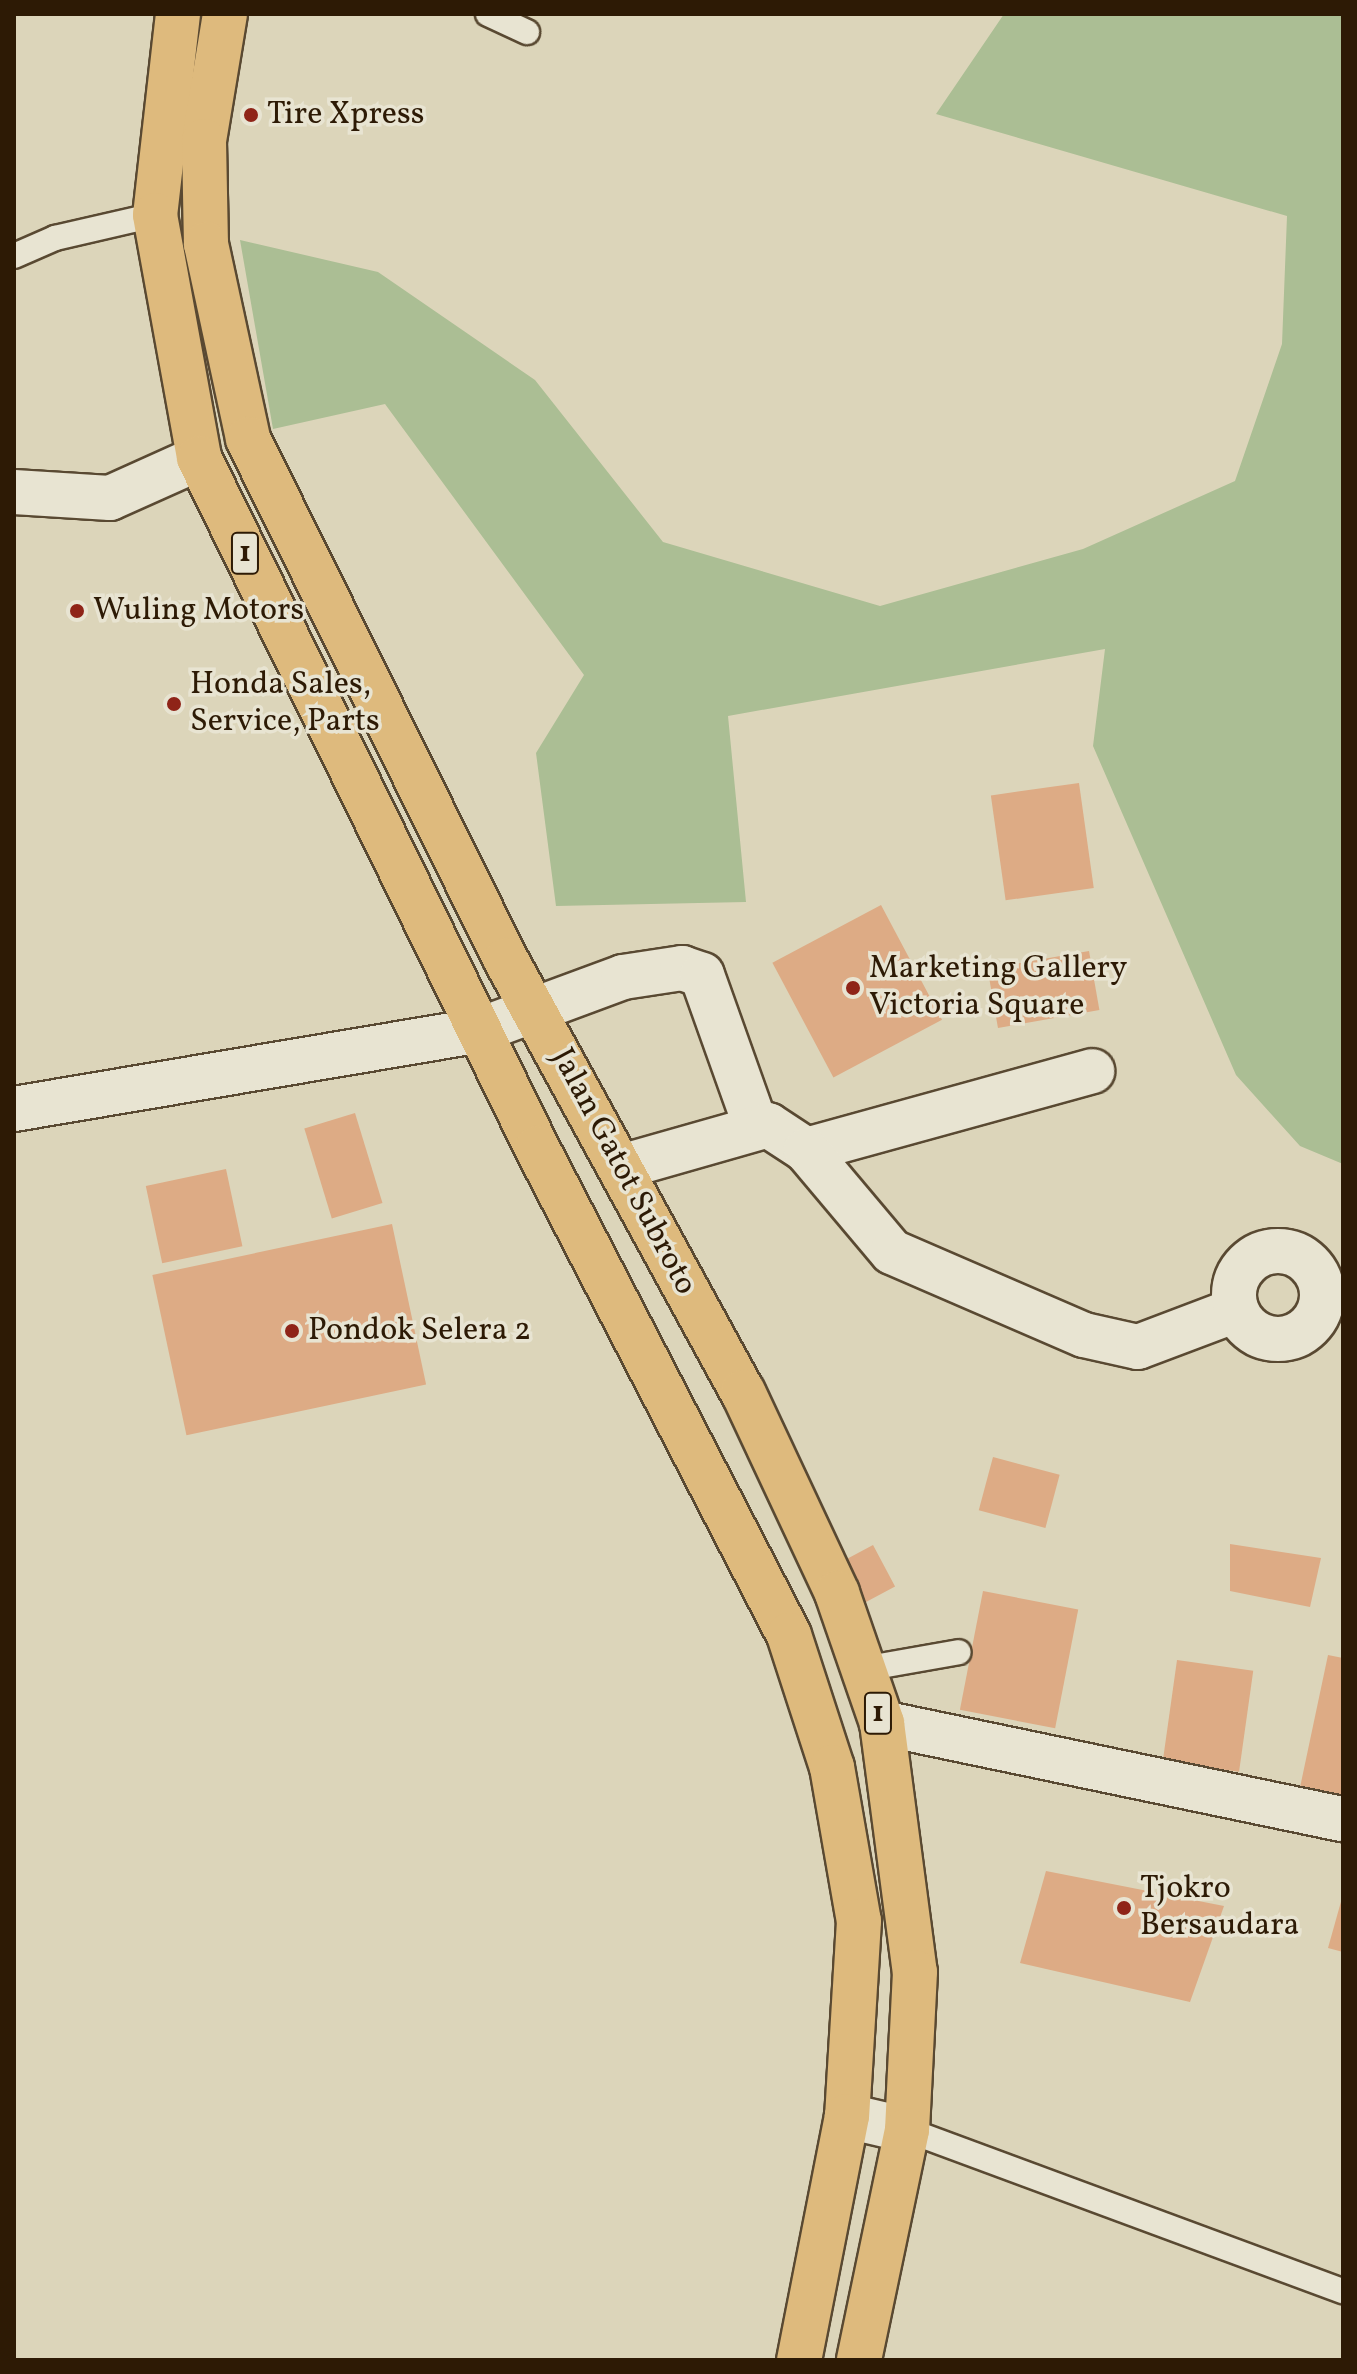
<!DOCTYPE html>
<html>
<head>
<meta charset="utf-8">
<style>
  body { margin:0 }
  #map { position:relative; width:1357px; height:2374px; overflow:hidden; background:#dcd5ba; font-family:Vollkorn,serif }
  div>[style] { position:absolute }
  .green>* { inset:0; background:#abbe94 }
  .building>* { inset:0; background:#ddab85; transform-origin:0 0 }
  .roads { filter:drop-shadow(2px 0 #594932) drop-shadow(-2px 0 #594932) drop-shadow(0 2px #594932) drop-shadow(0 -2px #594932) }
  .service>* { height:24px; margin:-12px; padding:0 12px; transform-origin:12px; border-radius:12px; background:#e8e4d2 }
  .minor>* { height:44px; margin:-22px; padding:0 22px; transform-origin:22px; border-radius:22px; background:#e8e4d2 }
  .minor>.ring { margin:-22px; padding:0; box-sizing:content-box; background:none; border:44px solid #e8e4d2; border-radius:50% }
  .trunk>* { height:44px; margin:-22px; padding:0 22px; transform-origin:22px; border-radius:22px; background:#deba7d }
  .dots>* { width:22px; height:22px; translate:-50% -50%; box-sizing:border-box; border:4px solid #e8e4d2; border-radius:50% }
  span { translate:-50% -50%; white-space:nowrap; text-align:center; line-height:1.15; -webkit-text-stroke:7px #e8e4d2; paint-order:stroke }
  .shield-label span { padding:2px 6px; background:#e8e4d2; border:2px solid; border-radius:6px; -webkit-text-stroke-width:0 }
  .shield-label { font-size:30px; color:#2d1a05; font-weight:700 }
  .poi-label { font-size:32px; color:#2d1a05 }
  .left { translate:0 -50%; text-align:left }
  .street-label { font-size:32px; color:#2d1a05 }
  .frame { position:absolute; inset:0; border:16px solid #2d1a05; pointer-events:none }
</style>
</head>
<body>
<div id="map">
  <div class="green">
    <i style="clip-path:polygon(1004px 14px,1343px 14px,1343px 1164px,1300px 1146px,1236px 1075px,1093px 746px,1105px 649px,728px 716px,746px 902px,556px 906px,536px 753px,584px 675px,385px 404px,273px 429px,240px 240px,378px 272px,535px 380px,663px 542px,880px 606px,1083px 549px,1235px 481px,1282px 344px,1287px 216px,936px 114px)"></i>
  </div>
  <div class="building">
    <i style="left:1079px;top:783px;width:106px;height:89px;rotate:82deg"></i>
    <i style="left:881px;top:905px;width:130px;height:123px;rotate:62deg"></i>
    <i style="left:1089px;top:951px;width:60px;height:103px;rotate:80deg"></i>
    <i style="left:355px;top:1113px;width:94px;height:53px;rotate:73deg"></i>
    <i style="left:226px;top:1169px;width:79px;height:82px;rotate:78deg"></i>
    <i style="left:392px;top:1224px;width:164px;height:245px;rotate:78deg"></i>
    <i style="left:993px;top:1457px;width:69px;height:55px;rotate:15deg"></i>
    <i style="clip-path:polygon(1230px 1544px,1321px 1558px,1310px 1607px,1230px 1591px)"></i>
    <i style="left:873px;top:1545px;width:47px;height:44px;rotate:62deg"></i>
    <i style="left:983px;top:1591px;width:97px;height:121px;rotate:11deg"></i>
    <i style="clip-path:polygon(1328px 1655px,1343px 1658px,1343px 1807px,1298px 1797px)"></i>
    <i style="left:1177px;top:1660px;width:77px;height:102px;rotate:8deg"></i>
    <i style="clip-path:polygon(1046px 1871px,1224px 1906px,1190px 2002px,1020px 1963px)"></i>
    <i style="clip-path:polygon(1342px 1898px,1343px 1898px,1343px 1952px,1328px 1948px)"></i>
  </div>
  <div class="roads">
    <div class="service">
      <i style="left:488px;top:14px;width:43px;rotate:24.8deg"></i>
      <i style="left:14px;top:256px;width:45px;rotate:-23.7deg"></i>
      <i style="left:55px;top:238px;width:103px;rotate:-13deg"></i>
      <i style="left:863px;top:1669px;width:97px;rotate:-10deg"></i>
      <i style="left:907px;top:2130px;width:465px;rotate:20.3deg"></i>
    </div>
    <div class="minor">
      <i style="left:14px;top:492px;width:96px;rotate:3.6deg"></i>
      <i style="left:110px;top:498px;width:98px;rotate:-24.2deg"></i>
      <i style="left:14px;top:1109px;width:473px;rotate:-9.6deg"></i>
      <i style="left:480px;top:1030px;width:153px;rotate:-20.3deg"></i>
      <i style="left:623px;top:977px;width:60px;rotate:-8.7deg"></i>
      <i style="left:682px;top:968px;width:21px;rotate:19deg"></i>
      <i style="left:702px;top:975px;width:161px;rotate:70.4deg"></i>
      <i style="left:806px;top:1150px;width:297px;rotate:-15.4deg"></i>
      <i style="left:621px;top:1167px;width:153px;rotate:-15.9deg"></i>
      <i style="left:768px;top:1125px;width:45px;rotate:33.3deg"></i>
      <i style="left:806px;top:1150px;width:133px;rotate:49.9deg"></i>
      <i style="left:892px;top:1252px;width:209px;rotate:23.4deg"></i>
      <i style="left:1084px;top:1335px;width:55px;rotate:12.5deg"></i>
      <i style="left:1138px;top:1347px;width:105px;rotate:-20.7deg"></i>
      <i class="ring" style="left:1234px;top:1251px;width:44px;height:44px"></i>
      <i style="left:882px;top:1723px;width:471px;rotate:11.8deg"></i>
      <i style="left:847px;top:2116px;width:62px;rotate:13.1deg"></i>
    </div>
    <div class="trunk">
      <i style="left:178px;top:14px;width:202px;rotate:96.5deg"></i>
      <i style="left:155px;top:215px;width:247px;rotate:79.7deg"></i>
      <i style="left:199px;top:458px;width:768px;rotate:63.9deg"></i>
      <i style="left:537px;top:1148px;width:548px;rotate:62.64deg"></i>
      <i style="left:789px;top:1635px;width:139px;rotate:72deg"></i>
      <i style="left:832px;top:1767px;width:156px;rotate:80.1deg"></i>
      <i style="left:859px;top:1921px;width:195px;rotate:93.5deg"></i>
      <i style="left:847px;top:2116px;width:249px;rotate:101.1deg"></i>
      <i style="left:225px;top:14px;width:129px;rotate:99.4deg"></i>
      <i style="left:204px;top:141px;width:103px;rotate:88.9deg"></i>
      <i style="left:206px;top:244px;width:199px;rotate:77.8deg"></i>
      <i style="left:248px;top:439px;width:581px;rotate:63.66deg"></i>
      <i style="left:506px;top:960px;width:493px;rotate:61.3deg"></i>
      <i style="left:743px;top:1392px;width:222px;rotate:64.9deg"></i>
      <i style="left:837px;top:1593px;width:138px;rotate:70.9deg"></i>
      <i style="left:882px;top:1723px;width:251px;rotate:82.5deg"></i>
      <i style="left:915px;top:1972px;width:158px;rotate:92.9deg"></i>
      <i style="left:907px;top:2130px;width:235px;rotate:101.8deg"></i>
    </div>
  </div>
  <div class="dots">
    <i style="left:251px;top:115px;background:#8f2418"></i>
    <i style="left:77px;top:611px;background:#8f2418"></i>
    <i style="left:174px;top:704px;background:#8f2418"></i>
    <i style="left:853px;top:988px;background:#8f2418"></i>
    <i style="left:292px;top:1331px;background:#8f2418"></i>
    <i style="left:1124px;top:1908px;background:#8f2418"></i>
  </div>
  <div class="shield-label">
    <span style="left:245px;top:553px">1</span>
    <span style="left:878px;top:1713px">1</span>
  </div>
  <div class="poi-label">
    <span class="left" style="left:267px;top:115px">Tire Xpress</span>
    <span class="left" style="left:93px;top:611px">Wuling Motors</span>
    <span class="left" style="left:190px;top:704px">Honda Sales,<br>Service, Parts</span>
    <span class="left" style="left:869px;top:988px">Marketing Gallery<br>Victoria Square</span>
    <span class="left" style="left:308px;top:1331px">Pondok Selera 2</span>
    <span class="left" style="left:1140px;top:1908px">Tjokro<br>Bersaudara</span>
  </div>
  <div class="street-label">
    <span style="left:623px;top:1172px;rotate:62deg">Jalan Gatot Subroto</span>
  </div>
  <div class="frame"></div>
</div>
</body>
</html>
